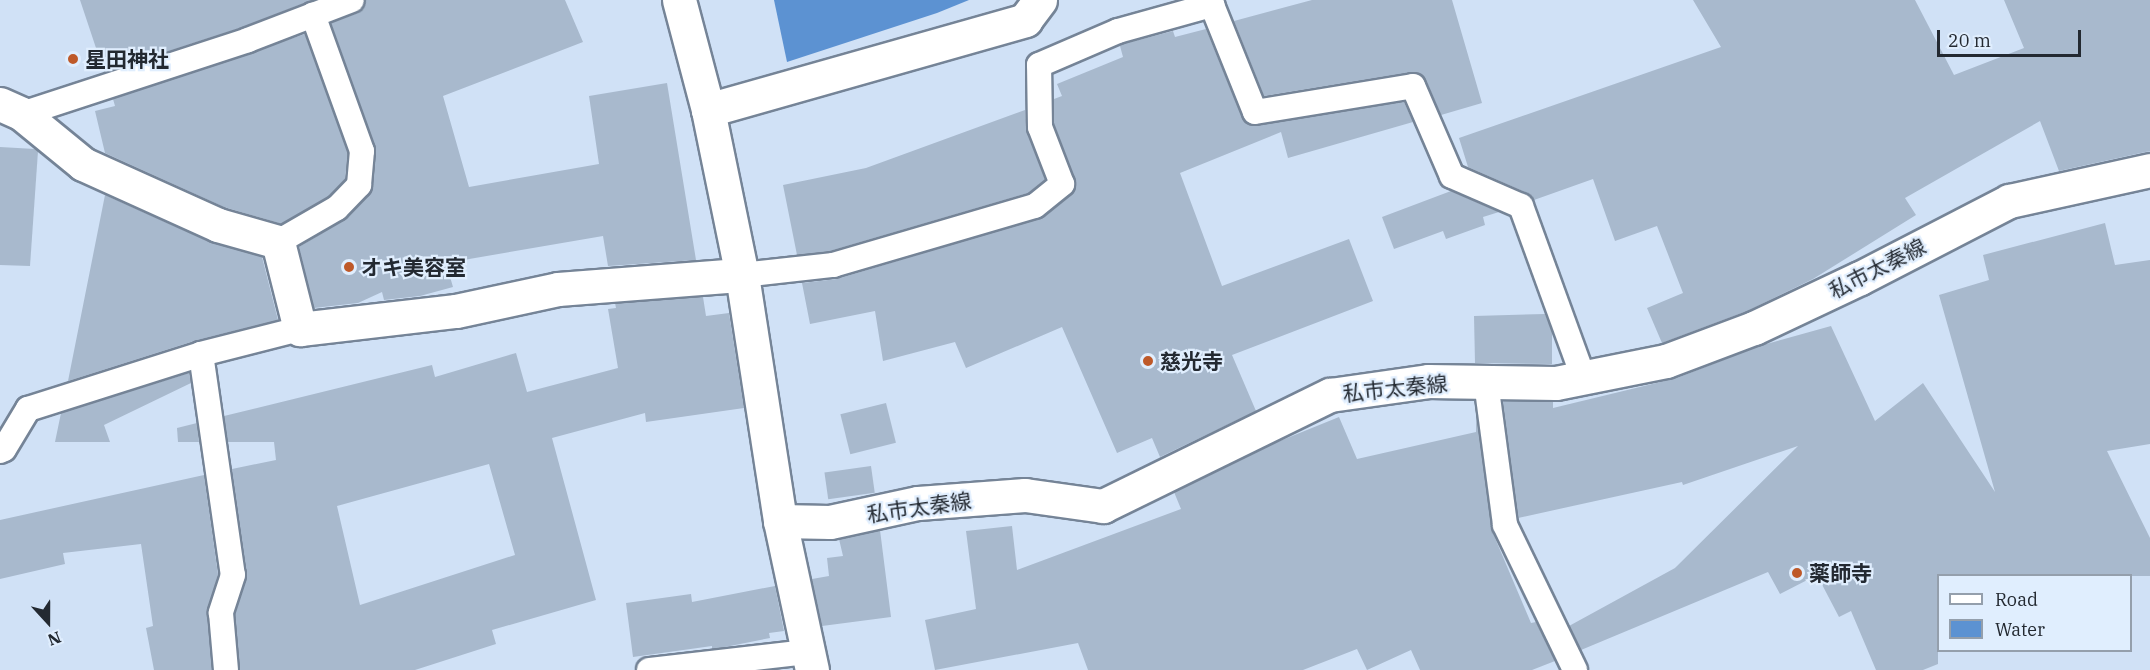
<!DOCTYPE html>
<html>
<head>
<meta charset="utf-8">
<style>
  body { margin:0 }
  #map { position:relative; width:2150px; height:670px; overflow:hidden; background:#d0e1f6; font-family:"IBM Plex Serif","Noto Sans JP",serif }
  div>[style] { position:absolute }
  .water>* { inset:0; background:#5c92d2 }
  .building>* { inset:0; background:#a8b9cd; transform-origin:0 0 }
  .roads { filter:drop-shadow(2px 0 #758497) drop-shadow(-2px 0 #758497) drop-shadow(0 2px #758497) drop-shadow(0 -2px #758497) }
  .lane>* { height:24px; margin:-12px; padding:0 12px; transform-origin:12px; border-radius:12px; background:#fff }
  .street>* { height:33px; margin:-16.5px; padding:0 16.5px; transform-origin:16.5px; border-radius:16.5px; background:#fff }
  .secondary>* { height:33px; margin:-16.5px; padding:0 16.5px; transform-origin:16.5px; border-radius:16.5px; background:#fff }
  .dots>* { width:16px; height:16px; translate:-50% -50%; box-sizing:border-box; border:3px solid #e0eefe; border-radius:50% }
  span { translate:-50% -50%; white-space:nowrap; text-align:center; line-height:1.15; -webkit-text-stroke:4.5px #e0eefe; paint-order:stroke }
  .poi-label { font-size:21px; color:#232931; font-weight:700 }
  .left { translate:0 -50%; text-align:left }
  .street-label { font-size:21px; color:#232931 }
  .legend { position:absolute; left:1937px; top:574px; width:195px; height:78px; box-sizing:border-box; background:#e0eefe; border:2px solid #949fac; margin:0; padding:8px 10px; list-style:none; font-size:18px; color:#232931 }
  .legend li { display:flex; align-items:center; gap:12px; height:30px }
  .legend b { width:30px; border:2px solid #949fac }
  .north { position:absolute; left:18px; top:592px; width:60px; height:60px; -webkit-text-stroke:4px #e0eefe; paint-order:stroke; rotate:159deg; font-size:16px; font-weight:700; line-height:24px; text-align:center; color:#232931 }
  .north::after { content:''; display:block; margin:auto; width:21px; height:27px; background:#232931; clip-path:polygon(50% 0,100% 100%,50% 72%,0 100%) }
  .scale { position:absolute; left:1937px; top:30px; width:144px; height:27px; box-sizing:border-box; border:3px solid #232931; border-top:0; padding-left:8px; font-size:18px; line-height:21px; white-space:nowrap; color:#232931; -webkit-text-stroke:4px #e0eefe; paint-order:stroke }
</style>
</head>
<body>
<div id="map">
  <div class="water">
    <i style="clip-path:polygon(774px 0,969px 0,937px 13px,787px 62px)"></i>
  </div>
  <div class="building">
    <i style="clip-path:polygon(80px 0,312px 0,243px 27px,104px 72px)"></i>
    <i style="clip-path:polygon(366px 0,565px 0,583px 42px,443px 96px,469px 187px,599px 164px,589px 96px,667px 83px,696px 260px,608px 266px,603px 236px,446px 263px,453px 287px,420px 296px,384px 300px,382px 292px,358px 303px,314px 308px,299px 247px,347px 218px,369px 195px,373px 186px,375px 146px,331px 23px,358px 13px,363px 8px)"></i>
    <i style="clip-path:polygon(1312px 0,1452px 0,1482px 103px,1441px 115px,1426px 80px,1417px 72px,1411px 72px,1264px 96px,1234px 21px)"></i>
    <i style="clip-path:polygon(1693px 0,1915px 0,1954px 75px,2024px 48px,2004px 0,2150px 0,2150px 151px,2059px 171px,2040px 121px,1905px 198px,1916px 215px,1813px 279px,1747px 311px,1662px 343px,1647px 308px,1683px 293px,1657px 226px,1615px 241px,1593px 179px,1534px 200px,1527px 193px,1468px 167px,1459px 138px,1721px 47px)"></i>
    <i style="clip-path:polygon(1206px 29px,1242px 117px,1250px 125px,1404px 102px,1413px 122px,1288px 158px,1281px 132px,1180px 173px,1222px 286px,1349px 239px,1373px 301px,1232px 355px,1256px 411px,1160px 457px,1152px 438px,1117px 453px,1062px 327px,966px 368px,955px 342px,883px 361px,875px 311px,810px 324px,802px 283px,837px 279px,1044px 217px,1071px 195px,1076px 187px,1075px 179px,1054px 124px,1054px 99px,1062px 96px,1057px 84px,1123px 57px,1120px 46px,1123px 44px,1173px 31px,1175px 37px)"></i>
    <i style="clip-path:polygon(305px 34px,348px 153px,345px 179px,328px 197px,282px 224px,224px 207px,105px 153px,95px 111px,115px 106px,113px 99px)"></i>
    <i style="clip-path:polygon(1025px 110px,1027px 132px,1045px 179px,1028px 193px,830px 251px,797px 255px,783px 185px,866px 168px)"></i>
    <i style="clip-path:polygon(0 147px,35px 149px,38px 151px,30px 266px,0 265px)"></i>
    <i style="clip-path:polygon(1451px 191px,1499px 212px,1483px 217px,1485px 225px,1446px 239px,1443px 231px,1394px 249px,1382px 217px)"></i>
    <i style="clip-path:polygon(105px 195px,210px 242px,262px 257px,278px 320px,197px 340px,68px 381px)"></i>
    <i style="clip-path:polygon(2105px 223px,2115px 265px,2150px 260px,2150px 444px,2107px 451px,2150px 538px,2150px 576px,1938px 576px,1938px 664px,1923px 670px,1876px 670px,1851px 611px,1839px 617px,1817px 575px,1780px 594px,1768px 572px,1581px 650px,1569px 626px,1675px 568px,1798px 446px,1683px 485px,1682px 482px,1518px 518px,1503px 401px,1553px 402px,1553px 408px,1677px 378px,1759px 346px,1831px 326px,1875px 421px,1923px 383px,1995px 492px,1939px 295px,1989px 280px,1983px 255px)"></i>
    <i style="clip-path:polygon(evenodd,703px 297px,706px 316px,729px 313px,744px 408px,646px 422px,645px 413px,552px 438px,596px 600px,492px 630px,496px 644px,415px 670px,240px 670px,235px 615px,247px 573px,232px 469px,276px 460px,274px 442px,228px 442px,224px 416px,432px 365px,435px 377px,516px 353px,527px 392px,618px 368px,608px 309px,616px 308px,615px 303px,703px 297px,489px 464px,515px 555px,360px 605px,337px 506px,489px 464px)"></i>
    <i style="clip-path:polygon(1545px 314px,1552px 331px,1552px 364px,1475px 363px,1474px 316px)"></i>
    <i style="clip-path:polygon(189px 373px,191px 383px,104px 425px,110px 442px,55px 442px,61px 413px)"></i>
    <i style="left:886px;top:403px;width:41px;height:47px;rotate:76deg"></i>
    <i style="clip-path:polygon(1476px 414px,1492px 531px,1531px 623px,1536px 622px,1555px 661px,1532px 670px,1420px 670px,1411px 650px,1367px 670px,1357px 649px,1303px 670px,1088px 670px,1078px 643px,935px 670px,925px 620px,976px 609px,966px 531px,1012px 526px,1017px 570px,1181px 509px,1174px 492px,1270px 445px,1339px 417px,1357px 459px,1476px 432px)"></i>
    <i style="clip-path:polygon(197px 423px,199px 442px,178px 442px,177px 428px)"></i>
    <i style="left:871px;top:466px;width:27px;height:47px;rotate:82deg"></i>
    <i style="clip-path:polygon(204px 475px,218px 574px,207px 614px,212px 670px,154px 670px,146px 628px,153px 626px,141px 544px,63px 553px,65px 564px,0 579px,0 520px)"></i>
    <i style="clip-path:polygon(880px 530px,891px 617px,822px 626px,812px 579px,829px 576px,827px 558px,843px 556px,839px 539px)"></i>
    <i style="clip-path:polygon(775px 586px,784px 631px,769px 633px,770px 638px,720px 648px,712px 649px,712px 646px,633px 657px,626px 603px,691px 594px,692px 602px)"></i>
  </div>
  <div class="roads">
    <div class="lane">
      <i style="left:22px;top:114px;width:238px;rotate:-18.1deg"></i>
      <i style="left:248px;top:40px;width:111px;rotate:-21deg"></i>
      <i style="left:278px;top:242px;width:68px;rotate:-30deg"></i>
      <i style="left:337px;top:208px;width:32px;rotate:-46deg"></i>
      <i style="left:359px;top:185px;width:34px;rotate:-85deg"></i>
      <i style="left:362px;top:151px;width:145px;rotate:-109.8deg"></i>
      <i style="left:742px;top:275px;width:92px;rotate:-6.3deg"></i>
      <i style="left:833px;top:265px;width:210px;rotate:-16.3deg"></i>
      <i style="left:1035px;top:206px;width:35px;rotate:-39deg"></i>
      <i style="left:1062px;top:184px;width:61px;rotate:-111.1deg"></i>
      <i style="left:1040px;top:127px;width:62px;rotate:-90.9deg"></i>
      <i style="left:1039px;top:65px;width:86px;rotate:-23.3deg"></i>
      <i style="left:1118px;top:31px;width:98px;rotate:-15.5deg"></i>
      <i style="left:1212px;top:5px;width:115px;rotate:68.1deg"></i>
      <i style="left:1255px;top:112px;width:160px;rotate:-9.3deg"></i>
      <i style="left:1413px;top:86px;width:98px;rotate:66.6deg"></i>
      <i style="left:1452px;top:176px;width:75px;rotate:23.5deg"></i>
      <i style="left:1521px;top:206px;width:184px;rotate:70deg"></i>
      <i style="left:201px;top:354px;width:223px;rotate:81.8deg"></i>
      <i style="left:233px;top:575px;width:40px;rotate:108deg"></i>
      <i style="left:221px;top:613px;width:57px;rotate:85deg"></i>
      <i style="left:1486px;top:382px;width:144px;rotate:82.4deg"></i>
      <i style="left:1505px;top:525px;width:161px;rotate:64.2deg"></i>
      <i style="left:0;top:451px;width:4px;rotate:-27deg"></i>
      <i style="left:4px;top:449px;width:47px;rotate:-59deg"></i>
      <i style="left:28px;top:409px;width:182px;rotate:-17.6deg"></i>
      <i style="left:201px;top:354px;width:102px;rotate:-14.2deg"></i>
      <i style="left:649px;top:670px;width:160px;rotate:-6.5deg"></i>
    </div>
    <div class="street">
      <i style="left:679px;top:0;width:114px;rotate:75.2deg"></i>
      <i style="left:708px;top:110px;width:168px;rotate:78.4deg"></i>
      <i style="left:742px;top:275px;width:249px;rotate:81.2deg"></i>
      <i style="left:0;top:104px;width:24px;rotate:24deg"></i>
      <i style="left:22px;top:114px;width:79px;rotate:39.3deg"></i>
      <i style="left:83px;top:164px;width:148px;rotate:24.3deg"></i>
      <i style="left:218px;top:225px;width:62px;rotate:15.8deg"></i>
      <i style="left:278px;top:242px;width:90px;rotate:75.8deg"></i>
      <i style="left:300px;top:329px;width:157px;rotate:-6.6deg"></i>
      <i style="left:456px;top:311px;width:104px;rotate:-12.2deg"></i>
      <i style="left:558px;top:289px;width:185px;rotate:-4.4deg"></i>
      <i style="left:708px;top:110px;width:330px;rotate:-15.8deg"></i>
      <i style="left:1025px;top:20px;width:25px;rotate:-53deg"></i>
    </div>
    <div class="secondary">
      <i style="left:812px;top:670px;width:152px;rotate:-102.1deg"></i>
      <i style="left:780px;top:521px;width:50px;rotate:1.1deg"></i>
      <i style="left:830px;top:522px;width:90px;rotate:-12.2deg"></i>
      <i style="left:918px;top:503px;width:107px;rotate:-4.3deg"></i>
      <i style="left:1025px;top:495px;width:79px;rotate:8deg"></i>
      <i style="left:1103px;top:506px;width:253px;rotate:-26.1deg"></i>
      <i style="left:1330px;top:395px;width:99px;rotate:-8.1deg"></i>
      <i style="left:1428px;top:381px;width:128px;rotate:0.9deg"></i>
      <i style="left:1556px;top:383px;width:112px;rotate:-11.3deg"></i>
      <i style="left:1666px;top:361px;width:94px;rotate:-20.6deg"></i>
      <i style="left:1754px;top:328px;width:117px;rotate:-25.3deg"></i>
      <i style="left:1860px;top:278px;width:168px;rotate:-27.3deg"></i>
      <i style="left:2009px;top:201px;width:144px;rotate:-12.4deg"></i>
    </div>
  </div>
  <div class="dots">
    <i style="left:73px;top:59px;background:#be5929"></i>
    <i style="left:349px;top:267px;background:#be5929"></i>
    <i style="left:1148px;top:361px;background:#be5929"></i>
    <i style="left:1797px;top:573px;background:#be5929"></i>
  </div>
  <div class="poi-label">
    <span class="left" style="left:85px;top:59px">星田神社</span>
    <span class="left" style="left:361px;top:267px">オキ美容室</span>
    <span class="left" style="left:1160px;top:361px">慈光寺</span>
    <span class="left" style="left:1809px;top:573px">薬師寺</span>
  </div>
  <div class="street-label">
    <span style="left:1877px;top:268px;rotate:-27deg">私市太秦線</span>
    <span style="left:1395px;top:388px;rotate:-6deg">私市太秦線</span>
    <span style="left:919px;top:507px;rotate:-8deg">私市太秦線</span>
  </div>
  <ul class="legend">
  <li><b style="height:8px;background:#fff"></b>Road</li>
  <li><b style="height:16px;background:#5c92d2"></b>Water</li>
  </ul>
  <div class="north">N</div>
  <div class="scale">20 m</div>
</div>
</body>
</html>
